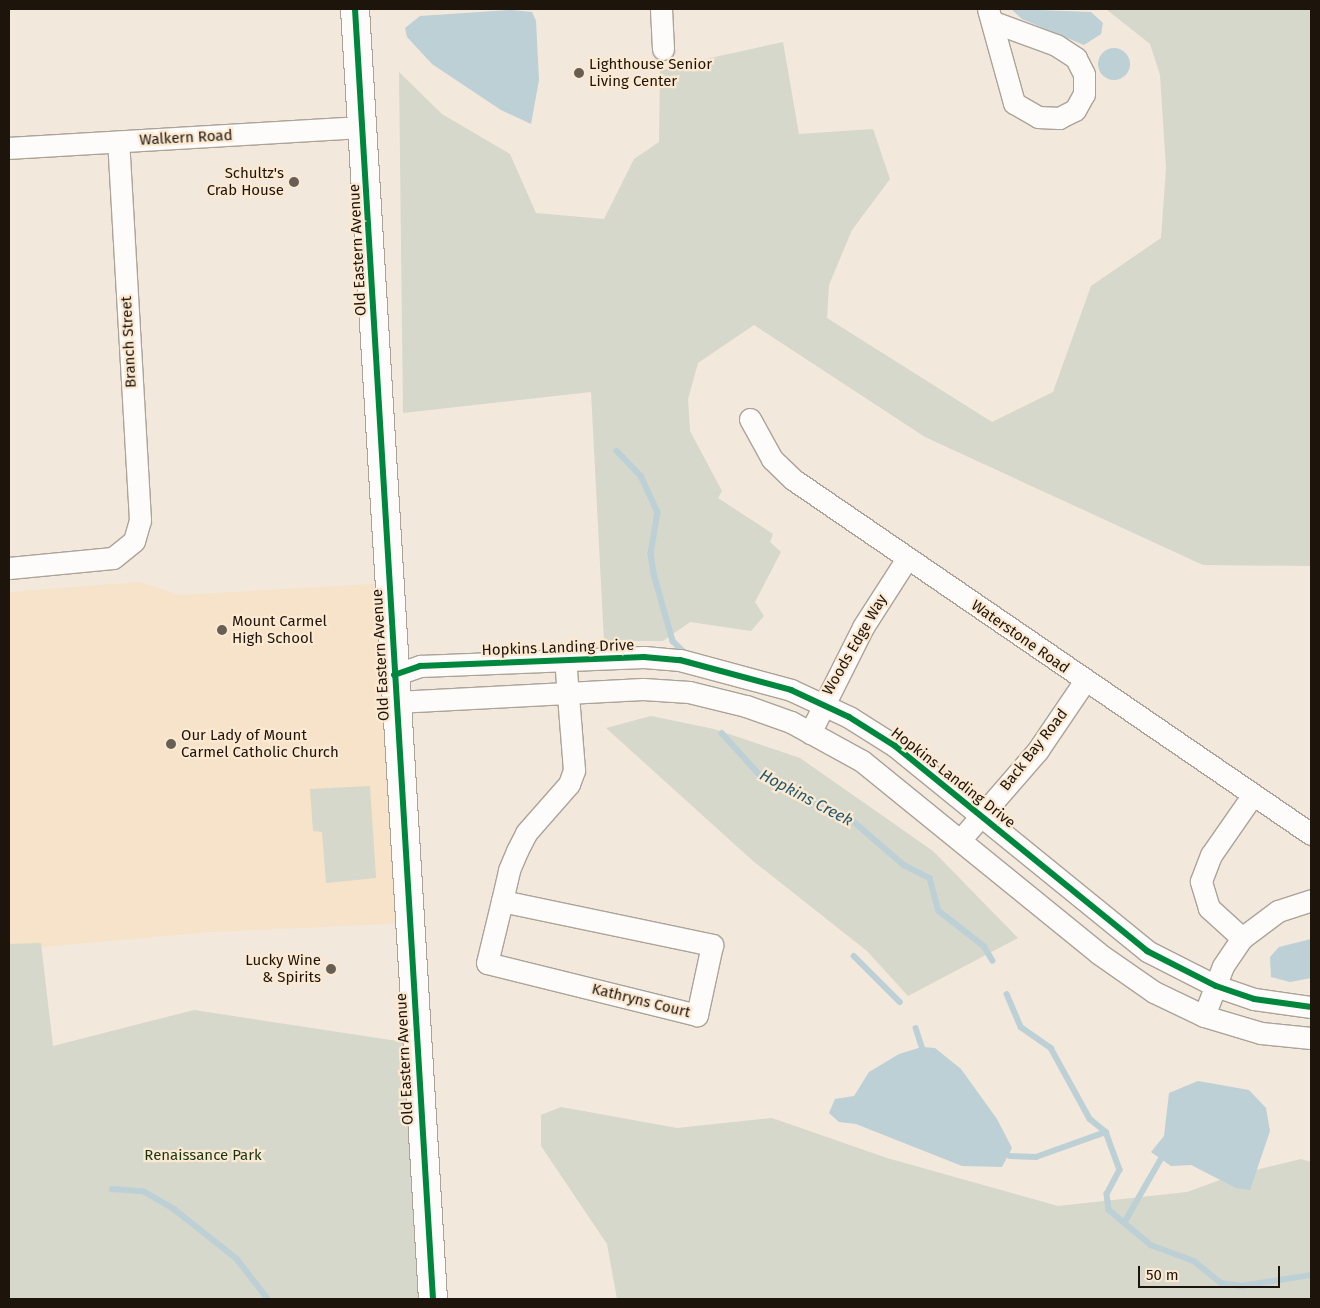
<!DOCTYPE html>
<html>
<head>
<meta charset="utf-8">
<style>
  body { margin:0 }
  #map { position:relative; width:1320px; height:1308px; overflow:hidden; background:#f2e8dc; font-family:"Fira Sans",sans-serif }
  div>[style] { position:absolute }
  .built>* { inset:0; background:#f7e2ca }
  .green>* { inset:0; background:#d5d8ca }
  .water>* { inset:0; background:#bcd0d6 }
  .round { border-radius:50% }
  .stream>* { height:5.5px; margin:-2.75px; padding:0 2.75px; transform-origin:2.75px; border-radius:2.75px; background:#bcd0d6 }
  .roads { filter:drop-shadow(1px 0 #aca398) drop-shadow(-1px 0 #aca398) drop-shadow(0 1px #aca398) drop-shadow(0 -1px #aca398) }
  .minor>* { height:21px; margin:-10.5px; padding:0 10.5px; transform-origin:10.5px; border-radius:10.5px; background:#fdfcfa }
  .tertiary>* { height:28px; margin:-14px; padding:0 14px; transform-origin:14px; border-radius:14px; background:#fdfcfa }
  .cycleway>* { height:6px; margin:-3px; padding:0 3px; transform-origin:3px; border-radius:3px; background:#00873e }
  .dots>* { width:14px; height:14px; translate:-50% -50%; box-sizing:border-box; border:2px solid #fce9d2; border-radius:50% }
  span { translate:-50% -50%; white-space:nowrap; text-align:center; line-height:1.15; -webkit-text-stroke:4.5px #fce9d2; paint-order:stroke }
  .poi-label { font-size:15px; color:#1d150b }
  .left { translate:0 -50%; text-align:left }
  .right { translate:-100% -50%; text-align:right }
  .street-label { font-size:15px; color:#1d150b }
  .park-label { font-size:15px; color:#193713 }
  .water-label { font-size:16px; color:#1f5870; font-style:italic }
  .frame { position:absolute; inset:0; border:10px solid #1d150b; pointer-events:none }
  .scale { position:absolute; left:1138px; top:1266px; width:142px; height:22px; box-sizing:border-box; border:2px solid #1d150b; border-top:0; padding-left:6px; font-size:15px; line-height:18px; white-space:nowrap; color:#1d150b; -webkit-text-stroke:4px #fce9d2; paint-order:stroke }
</style>
</head>
<body>
<div id="map">
  <div class="built">
    <i style="clip-path:polygon(140px 582px,180px 595px,390px 583px,410px 923px,210px 932px,9px 950px,9px 592px)"></i>
  </div>
  <div class="green">
    <i style="clip-path:polygon(1106px 9px,1311px 9px,1311px 566px,1203px 565px,925px 437px,754px 325px,698px 363px,688px 399px,690px 431px,722px 491px,718px 498px,773px 534px,770px 542px,781px 552px,755px 602px,764px 616px,751px 631px,690px 622px,663px 641px,604px 641px,591px 392px,403px 413px,399px 72px,442px 114px,510px 154px,536px 213px,604px 219px,634px 159px,659px 142px,660px 69px,783px 42px,799px 134px,873px 129px,890px 179px,852px 230px,829px 285px,827px 318px,992px 422px,1053px 392px,1091px 286px,1161px 238px,1166px 168px,1160px 75px,1150px 44px)"></i>
    <i style="clip-path:polygon(651px 716px,714px 729px,800px 758px,933px 851px,1018px 938px,908px 996px,867px 951px,753px 861px,606px 728px)"></i>
    <i style="clip-path:polygon(370px 786px,376px 878px,326px 883px,322px 832px,313px 831px,310px 789px)"></i>
    <i style="clip-path:polygon(41px 943px,53px 1046px,194px 1010px,417px 1044px,433px 1299px,9px 1299px,9px 944px)"></i>
    <i style="clip-path:polygon(561px 1107px,677px 1128px,772px 1118px,887px 1158px,1058px 1206px,1187px 1192px,1231px 1176px,1301px 1159px,1311px 1162px,1311px 1299px,617px 1299px,607px 1244px,541px 1146px,541px 1115px)"></i>
  </div>
  <div class="water">
    <i style="clip-path:polygon(1011px 9px,1091px 12px,1103px 23px,1101px 34px,1084px 45px,1022px 19px)"></i>
    <i style="clip-path:polygon(511px 10px,532px 12px,536px 21px,539px 80px,531px 124px,501px 110px,432px 64px,407px 37px,405px 28px,420px 16px)"></i>
    <i class="round" style="left:1098px;top:48px;width:32px;height:32px"></i>
    <i style="clip-path:polygon(1311px 939px,1311px 978px,1290px 982px,1271px 977px,1270px 957px,1279px 947px)"></i>
    <i style="clip-path:polygon(922px 1047px,935px 1048px,961px 1069px,997px 1119px,1012px 1148px,1002px 1167px,962px 1166px,856px 1124px,839px 1122px,829px 1113px,835px 1099px,854px 1096px,869px 1072px,899px 1054px)"></i>
    <i style="clip-path:polygon(1198px 1081px,1249px 1090px,1266px 1108px,1270px 1131px,1250px 1190px,1236px 1188px,1191px 1165px,1171px 1166px,1151px 1152px,1164px 1136px,1169px 1093px)"></i>
  </div>
  <div class="stream">
    <i style="left:617px;top:451px;width:35px;rotate:46deg"></i>
    <i style="left:641px;top:476px;width:40px;rotate:65deg"></i>
    <i style="left:658px;top:512px;width:43px;rotate:99.5deg"></i>
    <i style="left:651px;top:554px;width:20px;rotate:81deg"></i>
    <i style="left:654px;top:574px;width:70px;rotate:74.2deg"></i>
    <i style="left:673px;top:641px;width:17px;rotate:45deg"></i>
    <i style="left:722px;top:733px;width:55px;rotate:47.9deg"></i>
    <i style="left:759px;top:774px;width:39px;rotate:24deg"></i>
    <i style="left:795px;top:790px;width:45px;rotate:34deg"></i>
    <i style="left:832px;top:815px;width:21px;rotate:14deg"></i>
    <i style="left:852px;top:820px;width:69px;rotate:40.9deg"></i>
    <i style="left:904px;top:865px;width:29px;rotate:27deg"></i>
    <i style="left:930px;top:878px;width:34px;rotate:75deg"></i>
    <i style="left:939px;top:911px;width:57px;rotate:37.9deg"></i>
    <i style="left:984px;top:946px;width:17px;rotate:59deg"></i>
    <i style="left:854px;top:956px;width:65px;rotate:45deg"></i>
    <i style="left:1007px;top:994px;width:36px;rotate:67deg"></i>
    <i style="left:1021px;top:1027px;width:37px;rotate:35deg"></i>
    <i style="left:1051px;top:1048px;width:81px;rotate:61.2deg"></i>
    <i style="left:1090px;top:1119px;width:21px;rotate:39deg"></i>
    <i style="left:1106px;top:1132px;width:40px;rotate:69.8deg"></i>
    <i style="left:1120px;top:1170px;width:27px;rotate:118deg"></i>
    <i style="left:1107px;top:1194px;width:16px;rotate:83deg"></i>
    <i style="left:1109px;top:1210px;width:55px;rotate:39.8deg"></i>
    <i style="left:1151px;top:1245px;width:46px;rotate:20.4deg"></i>
    <i style="left:1194px;top:1261px;width:35px;rotate:39deg"></i>
    <i style="left:1221px;top:1283px;width:21px;rotate:8deg"></i>
    <i style="left:1242px;top:1286px;width:70px;rotate:-9.1deg"></i>
    <i style="left:916px;top:1028px;width:20px;rotate:72deg"></i>
    <i style="left:1010px;top:1156px;width:26px;rotate:2deg"></i>
    <i style="left:1036px;top:1157px;width:74px;rotate:-19.7deg"></i>
    <i style="left:112px;top:1189px;width:31px;rotate:4deg"></i>
    <i style="left:143px;top:1191px;width:36px;rotate:30deg"></i>
    <i style="left:174px;top:1209px;width:80px;rotate:38.4deg"></i>
    <i style="left:237px;top:1259px;width:51px;rotate:52.2deg"></i>
    <i style="left:1124px;top:1223px;width:74px;rotate:-60deg"></i>
  </div>
  <div class="roads">
    <div class="minor">
      <i style="left:661px;top:9px;width:40px;rotate:87.1deg"></i>
      <i style="left:988px;top:9px;width:98px;rotate:74.5deg"></i>
      <i style="left:1014px;top:103px;width:28px;rotate:30deg"></i>
      <i style="left:1038px;top:117px;width:21px;rotate:3deg"></i>
      <i style="left:1059px;top:118px;width:18px;rotate:-27deg"></i>
      <i style="left:1075px;top:110px;width:18px;rotate:-61deg"></i>
      <i style="left:1084px;top:94px;width:20px;rotate:-90deg"></i>
      <i style="left:1084px;top:74px;width:18px;rotate:-117deg"></i>
      <i style="left:1076px;top:58px;width:24px;rotate:-147deg"></i>
      <i style="left:1056px;top:45px;width:67px;rotate:-159.9deg"></i>
      <i style="left:9px;top:148px;width:355px;rotate:-3.4deg"></i>
      <i style="left:750px;top:419px;width:46px;rotate:61.2deg"></i>
      <i style="left:772px;top:459px;width:30px;rotate:44deg"></i>
      <i style="left:794px;top:480px;width:627px;rotate:34.4deg"></i>
      <i style="left:9px;top:568px;width:104px;rotate:-5.5deg"></i>
      <i style="left:113px;top:558px;width:27px;rotate:-39deg"></i>
      <i style="left:134px;top:541px;width:22px;rotate:-74deg"></i>
      <i style="left:140px;top:520px;width:379px;rotate:-93.3deg"></i>
      <i style="left:394px;top:675px;width:28px;rotate:-19deg"></i>
      <i style="left:420px;top:666px;width:224px;rotate:-2.3deg"></i>
      <i style="left:644px;top:657px;width:36px;rotate:5deg"></i>
      <i style="left:680px;top:660px;width:115px;rotate:15.1deg"></i>
      <i style="left:791px;top:690px;width:64px;rotate:25deg"></i>
      <i style="left:849px;top:717px;width:54px;rotate:32.2deg"></i>
      <i style="left:895px;top:746px;width:325px;rotate:39.1deg"></i>
      <i style="left:1147px;top:951px;width:77px;rotate:26.9deg"></i>
      <i style="left:1216px;top:986px;width:40px;rotate:18.9deg"></i>
      <i style="left:1254px;top:999px;width:58px;rotate:8deg"></i>
      <i style="left:396px;top:702px;width:247px;rotate:-3deg"></i>
      <i style="left:643px;top:689px;width:46px;rotate:3.7deg"></i>
      <i style="left:689px;top:692px;width:59px;rotate:13.8deg"></i>
      <i style="left:746px;top:706px;width:48px;rotate:19.6deg"></i>
      <i style="left:791px;top:722px;width:81px;rotate:28.8deg"></i>
      <i style="left:862px;top:761px;width:304px;rotate:39.1deg"></i>
      <i style="left:1098px;top:953px;width:68px;rotate:34.9deg"></i>
      <i style="left:1154px;top:992px;width:55px;rotate:25.6deg"></i>
      <i style="left:1204px;top:1016px;width:59px;rotate:16.6deg"></i>
      <i style="left:1261px;top:1033px;width:50px;rotate:5.7deg"></i>
      <i style="left:810px;top:733px;width:119px;rotate:-63.4deg"></i>
      <i style="left:863px;top:627px;width:80px;rotate:-57.3deg"></i>
      <i style="left:961px;top:839px;width:118px;rotate:-49.1deg"></i>
      <i style="left:1038px;top:750px;width:82px;rotate:-55.9deg"></i>
      <i style="left:502px;top:901px;width:215px;rotate:11.8deg"></i>
      <i style="left:712px;top:945px;width:72px;rotate:102.1deg"></i>
      <i style="left:697px;top:1015px;width:216px;rotate:-166.1deg"></i>
      <i style="left:487px;top:963px;width:64px;rotate:-76.4deg"></i>
      <i style="left:502px;top:901px;width:32px;rotate:-77deg"></i>
      <i style="left:509px;top:870px;width:21px;rotate:-67deg"></i>
      <i style="left:517px;top:851px;width:20px;rotate:-63deg"></i>
      <i style="left:526px;top:833px;width:65px;rotate:-48.7deg"></i>
      <i style="left:569px;top:784px;width:15px;rotate:-70deg"></i>
      <i style="left:574px;top:770px;width:112px;rotate:-94.6deg"></i>
      <i style="left:1242px;top:938px;width:45px;rotate:-137.7deg"></i>
      <i style="left:1209px;top:908px;width:28px;rotate:-107deg"></i>
      <i style="left:1201px;top:881px;width:28px;rotate:-69deg"></i>
      <i style="left:1211px;top:855px;width:72px;rotate:-55.2deg"></i>
      <i style="left:1204px;top:1016px;width:53px;rotate:-69.2deg"></i>
      <i style="left:1223px;top:966px;width:34px;rotate:-56deg"></i>
      <i style="left:1242px;top:938px;width:45px;rotate:-36.9deg"></i>
      <i style="left:1278px;top:911px;width:35px;rotate:-18deg"></i>
    </div>
    <div class="tertiary">
      <i style="left:355px;top:9px;width:1292px;rotate:86.54deg"></i>
    </div>
  </div>
  <div class="cycleway">
    <i style="left:355px;top:9px;width:1292px;rotate:86.54deg"></i>
    <i style="left:394px;top:675px;width:28px;rotate:-19deg"></i>
    <i style="left:420px;top:666px;width:224px;rotate:-2.3deg"></i>
    <i style="left:644px;top:657px;width:36px;rotate:5deg"></i>
    <i style="left:680px;top:660px;width:115px;rotate:15.1deg"></i>
    <i style="left:791px;top:690px;width:64px;rotate:25deg"></i>
    <i style="left:849px;top:717px;width:54px;rotate:32.2deg"></i>
    <i style="left:895px;top:746px;width:325px;rotate:39.1deg"></i>
    <i style="left:1147px;top:951px;width:77px;rotate:26.9deg"></i>
    <i style="left:1216px;top:986px;width:40px;rotate:18.9deg"></i>
    <i style="left:1254px;top:999px;width:58px;rotate:8deg"></i>
  </div>
  <div class="dots">
    <i style="left:579px;top:73px;background:#685f54"></i>
    <i style="left:294px;top:182px;background:#685f54"></i>
    <i style="left:222px;top:630px;background:#685f54"></i>
    <i style="left:171px;top:744px;background:#685f54"></i>
    <i style="left:331px;top:969px;background:#685f54"></i>
  </div>
  <div class="poi-label">
    <span class="left" style="left:589px;top:73px">Lighthouse Senior<br>Living Center</span>
    <span class="right" style="left:284px;top:182px">Schultz's<br>Crab House</span>
    <span class="left" style="left:232px;top:630px">Mount Carmel<br>High School</span>
    <span class="left" style="left:181px;top:744px">Our Lady of Mount<br>Carmel Catholic Church</span>
    <span class="right" style="left:321px;top:969px">Lucky Wine<br>&amp; Spirits</span>
  </div>
  <div class="street-label">
    <span style="left:186px;top:138px;rotate:-3deg">Walkern Road</span>
    <span style="left:358px;top:250px;rotate:-93deg">Old Eastern Avenue</span>
    <span style="left:129px;top:342px;rotate:-93deg">Branch Street</span>
    <span style="left:1020px;top:637px;rotate:35deg">Waterstone Road</span>
    <span style="left:855px;top:645px;rotate:-60deg">Woods Edge Way</span>
    <span style="left:558px;top:648px;rotate:-2deg">Hopkins Landing Drive</span>
    <span style="left:381px;top:655px;rotate:-93deg">Old Eastern Avenue</span>
    <span style="left:1034px;top:750px;rotate:-52deg">Back Bay Road</span>
    <span style="left:953px;top:778px;rotate:38deg">Hopkins Landing Drive</span>
    <span style="left:641px;top:1001px;rotate:14deg">Kathryns Court</span>
    <span style="left:405px;top:1059px;rotate:-93deg">Old Eastern Avenue</span>
  </div>
  <div class="park-label">
    <span style="left:203px;top:1156px">Renaissance Park</span>
  </div>
  <div class="water-label">
    <span style="left:806px;top:798px;rotate:28deg">Hopkins Creek</span>
  </div>
  <div class="frame"></div>
  <div class="scale">50 m</div>
</div>
</body>
</html>
